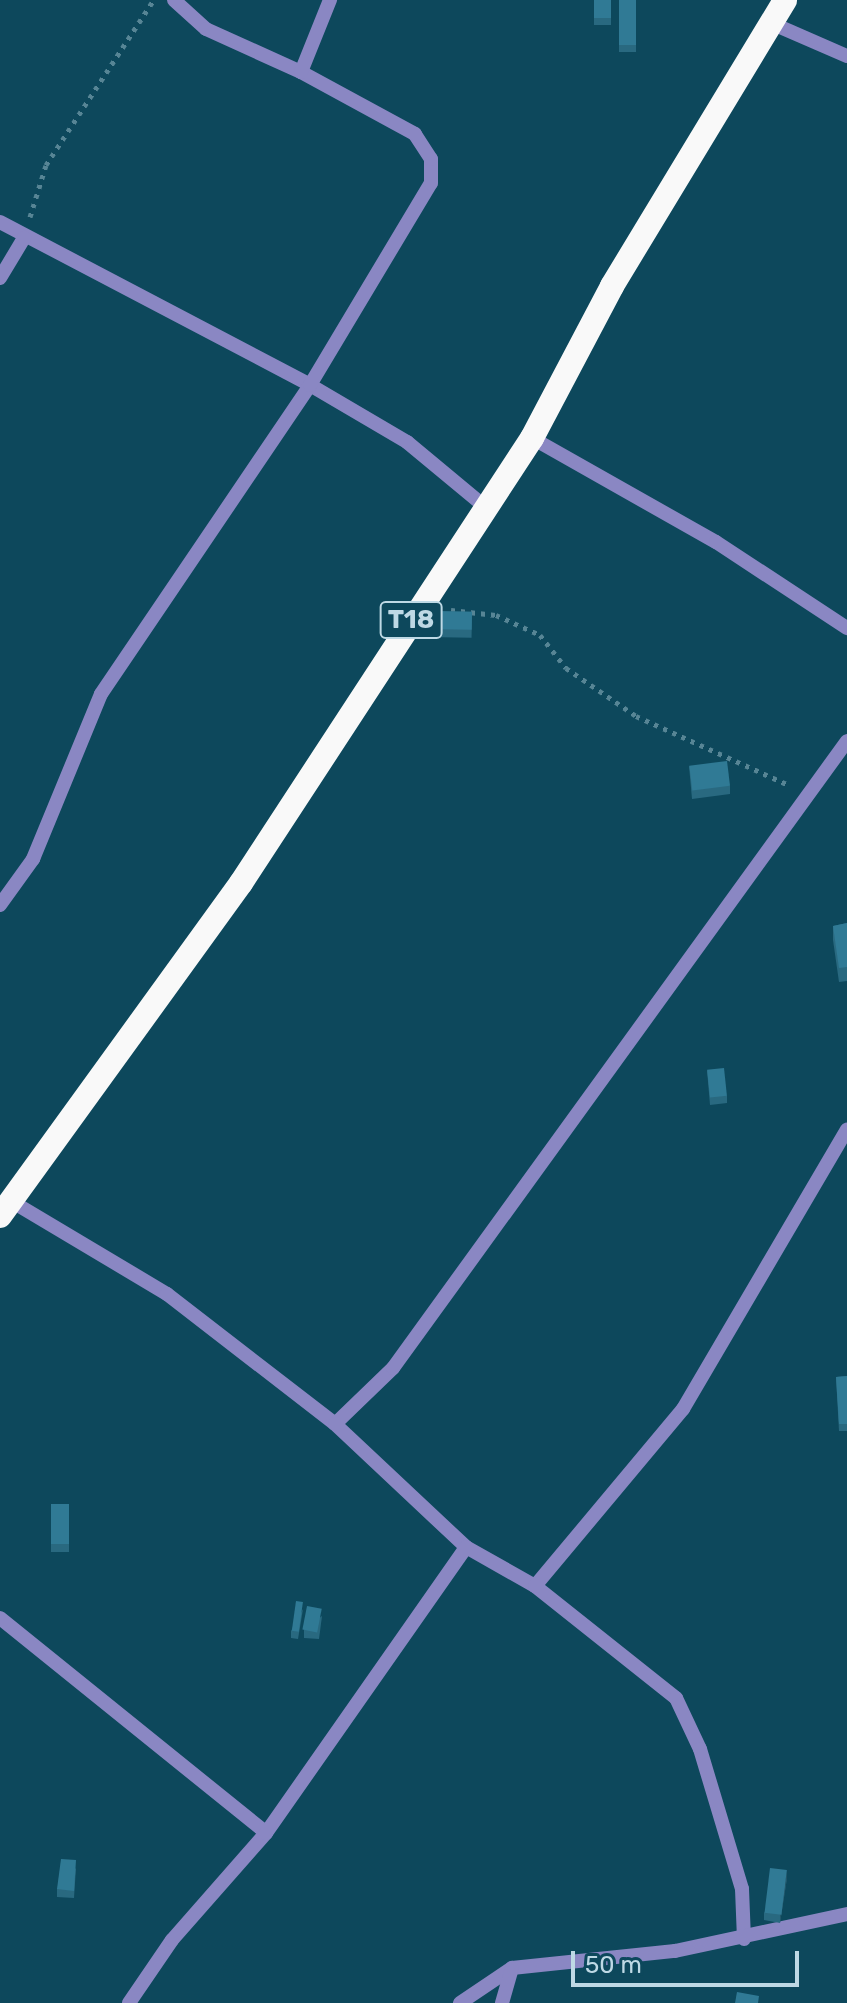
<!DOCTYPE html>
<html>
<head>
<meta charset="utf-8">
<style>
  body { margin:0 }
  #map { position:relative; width:847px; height:2003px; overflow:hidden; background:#0d485c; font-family:Rubik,sans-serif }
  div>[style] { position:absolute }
  .path>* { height:5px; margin-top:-2.5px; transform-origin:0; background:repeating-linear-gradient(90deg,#578595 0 4px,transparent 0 10px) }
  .minor>* { height:14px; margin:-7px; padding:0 7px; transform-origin:7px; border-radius:7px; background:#8a87c3 }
  .highway>* { height:24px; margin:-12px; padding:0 12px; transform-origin:12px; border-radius:12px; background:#f9f9f9 }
  .wall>* { inset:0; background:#296980; transform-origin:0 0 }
  .shaded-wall>* { inset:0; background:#225568 }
  .building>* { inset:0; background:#307a95; transform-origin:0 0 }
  span { translate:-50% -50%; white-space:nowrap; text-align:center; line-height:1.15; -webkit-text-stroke:6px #0d485c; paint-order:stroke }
  .shield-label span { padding:2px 6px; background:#0d485c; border:2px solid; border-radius:6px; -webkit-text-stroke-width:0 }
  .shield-label { font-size:26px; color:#bed9e5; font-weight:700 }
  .scale { position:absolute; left:571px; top:1951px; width:228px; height:36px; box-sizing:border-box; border:4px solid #bed9e5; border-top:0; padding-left:10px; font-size:24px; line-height:28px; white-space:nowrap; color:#bed9e5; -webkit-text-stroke:6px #0d485c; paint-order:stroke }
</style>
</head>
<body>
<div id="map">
  <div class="path">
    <i style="left:30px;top:217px;width:54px;rotate:-72.9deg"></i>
    <i style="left:46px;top:165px;width:196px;rotate:-56.9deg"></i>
    <i style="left:451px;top:610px;width:45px;rotate:6.3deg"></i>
    <i style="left:496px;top:615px;width:48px;rotate:24.4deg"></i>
    <i style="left:540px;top:635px;width:42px;rotate:51.8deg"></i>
    <i style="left:566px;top:668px;width:85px;rotate:34.4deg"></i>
    <i style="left:636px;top:716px;width:168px;rotate:24.3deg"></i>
  </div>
  <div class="minor">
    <i style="left:174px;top:0;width:43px;rotate:42.2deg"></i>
    <i style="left:206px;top:29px;width:104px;rotate:24.4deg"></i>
    <i style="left:771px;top:23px;width:83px;rotate:23.5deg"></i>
    <i style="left:0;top:222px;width:350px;rotate:27.7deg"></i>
    <i style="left:310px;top:385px;width:113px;rotate:30.4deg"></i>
    <i style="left:407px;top:442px;width:100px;rotate:39.7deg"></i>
    <i style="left:0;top:278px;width:47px;rotate:-59deg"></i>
    <i style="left:532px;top:438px;width:211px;rotate:29.5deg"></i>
    <i style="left:716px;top:542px;width:157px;rotate:33.3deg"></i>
    <i style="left:0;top:905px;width:57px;rotate:-54.3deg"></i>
    <i style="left:33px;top:859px;width:178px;rotate:-67.6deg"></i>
    <i style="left:101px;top:694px;width:373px;rotate:-55.9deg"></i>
    <i style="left:310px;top:385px;width:235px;rotate:-59.1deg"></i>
    <i style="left:431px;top:183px;width:24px;rotate:-90deg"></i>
    <i style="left:431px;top:159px;width:30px;rotate:-123deg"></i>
    <i style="left:415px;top:134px;width:130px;rotate:-151.5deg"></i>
    <i style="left:301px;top:72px;width:78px;rotate:-68.1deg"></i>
    <i style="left:11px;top:1201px;width:182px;rotate:30.8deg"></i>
    <i style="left:167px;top:1294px;width:212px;rotate:37.7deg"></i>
    <i style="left:335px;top:1424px;width:180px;rotate:43.2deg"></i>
    <i style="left:466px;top:1547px;width:79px;rotate:29.5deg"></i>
    <i style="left:535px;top:1586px;width:180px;rotate:38.5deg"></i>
    <i style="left:676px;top:1698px;width:56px;rotate:64.8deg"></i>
    <i style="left:700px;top:1749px;width:146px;rotate:73.3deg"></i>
    <i style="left:742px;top:1889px;width:50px;rotate:87.7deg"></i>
    <i style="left:335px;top:1424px;width:81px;rotate:-44deg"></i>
    <i style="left:393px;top:1368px;width:774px;rotate:-54.09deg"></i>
    <i style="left:535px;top:1586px;width:231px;rotate:-50.1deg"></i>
    <i style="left:683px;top:1409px;width:324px;rotate:-59.6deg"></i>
    <i style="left:0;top:1618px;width:342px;rotate:38.9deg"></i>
    <i style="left:129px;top:2003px;width:76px;rotate:-55.7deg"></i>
    <i style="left:172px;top:1940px;width:142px;rotate:-48.7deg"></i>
    <i style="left:266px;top:1833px;width:349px;rotate:-55deg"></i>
    <i style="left:460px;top:2003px;width:63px;rotate:-33.9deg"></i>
    <i style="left:512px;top:1968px;width:164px;rotate:-6deg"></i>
    <i style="left:675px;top:1951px;width:176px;rotate:-12.1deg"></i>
    <i style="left:502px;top:2003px;width:36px;rotate:-74deg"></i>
  </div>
  <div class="highway">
    <i style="left:0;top:1216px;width:411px;rotate:-54.1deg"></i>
    <i style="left:241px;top:883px;width:532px;rotate:-56.82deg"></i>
    <i style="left:532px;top:438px;width:172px;rotate:-62.2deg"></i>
    <i style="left:612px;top:286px;width:334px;rotate:-58.8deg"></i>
  </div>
  <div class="wall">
    <i style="left:594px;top:0;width:17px;height:25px"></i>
    <i style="left:619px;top:0;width:17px;height:52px"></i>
    <i style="left:428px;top:611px;width:44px;height:26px;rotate:1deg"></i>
    <i style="clip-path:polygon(689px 766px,730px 786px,730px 794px,692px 799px)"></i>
    <i style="clip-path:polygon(847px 923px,847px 981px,839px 982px,833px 940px,833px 926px)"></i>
    <i style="clip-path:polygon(707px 1070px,727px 1096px,727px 1103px,710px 1105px)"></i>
    <i style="clip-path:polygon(847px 1376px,847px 1431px,839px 1431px,836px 1377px)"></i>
    <i style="left:51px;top:1504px;width:18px;height:48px"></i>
    <i style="clip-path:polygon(303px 1609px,298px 1639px,291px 1638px,291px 1631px)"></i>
    <i style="clip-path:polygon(322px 1616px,319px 1639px,304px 1638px,304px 1630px)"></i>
    <i style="clip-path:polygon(76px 1868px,74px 1898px,57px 1897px,57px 1889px)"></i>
    <i style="clip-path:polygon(787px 1878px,780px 1923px,764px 1920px,764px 1913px)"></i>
  </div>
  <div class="shaded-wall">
    <i style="clip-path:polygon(787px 1870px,787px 1878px,780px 1923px,780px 1916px)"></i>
  </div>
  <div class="building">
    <i style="left:594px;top:0;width:17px;height:18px"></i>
    <i style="left:619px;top:0;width:17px;height:45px"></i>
    <i style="left:428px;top:611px;width:44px;height:18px;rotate:1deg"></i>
    <i style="left:727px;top:761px;width:25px;height:38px;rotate:83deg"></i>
    <i style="clip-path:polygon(847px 923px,847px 967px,839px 968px,833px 926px)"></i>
    <i style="left:724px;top:1068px;width:28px;height:17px;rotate:84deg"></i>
    <i style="clip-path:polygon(847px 1376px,847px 1424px,839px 1424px,836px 1377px)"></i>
    <i style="left:51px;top:1504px;width:18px;height:40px"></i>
    <i style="left:296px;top:1601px;width:7px;height:30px;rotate:8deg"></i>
    <i style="left:307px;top:1606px;width:15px;height:24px;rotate:11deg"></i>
    <i style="clip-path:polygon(61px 1859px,76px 1860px,74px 1891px,57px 1889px)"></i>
    <i style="left:770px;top:1868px;width:17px;height:45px;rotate:7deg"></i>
    <i style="clip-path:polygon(737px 1992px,759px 1996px,758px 2003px,735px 2003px)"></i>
  </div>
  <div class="shield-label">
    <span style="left:411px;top:620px">T18</span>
  </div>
  <div class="scale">50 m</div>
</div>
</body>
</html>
